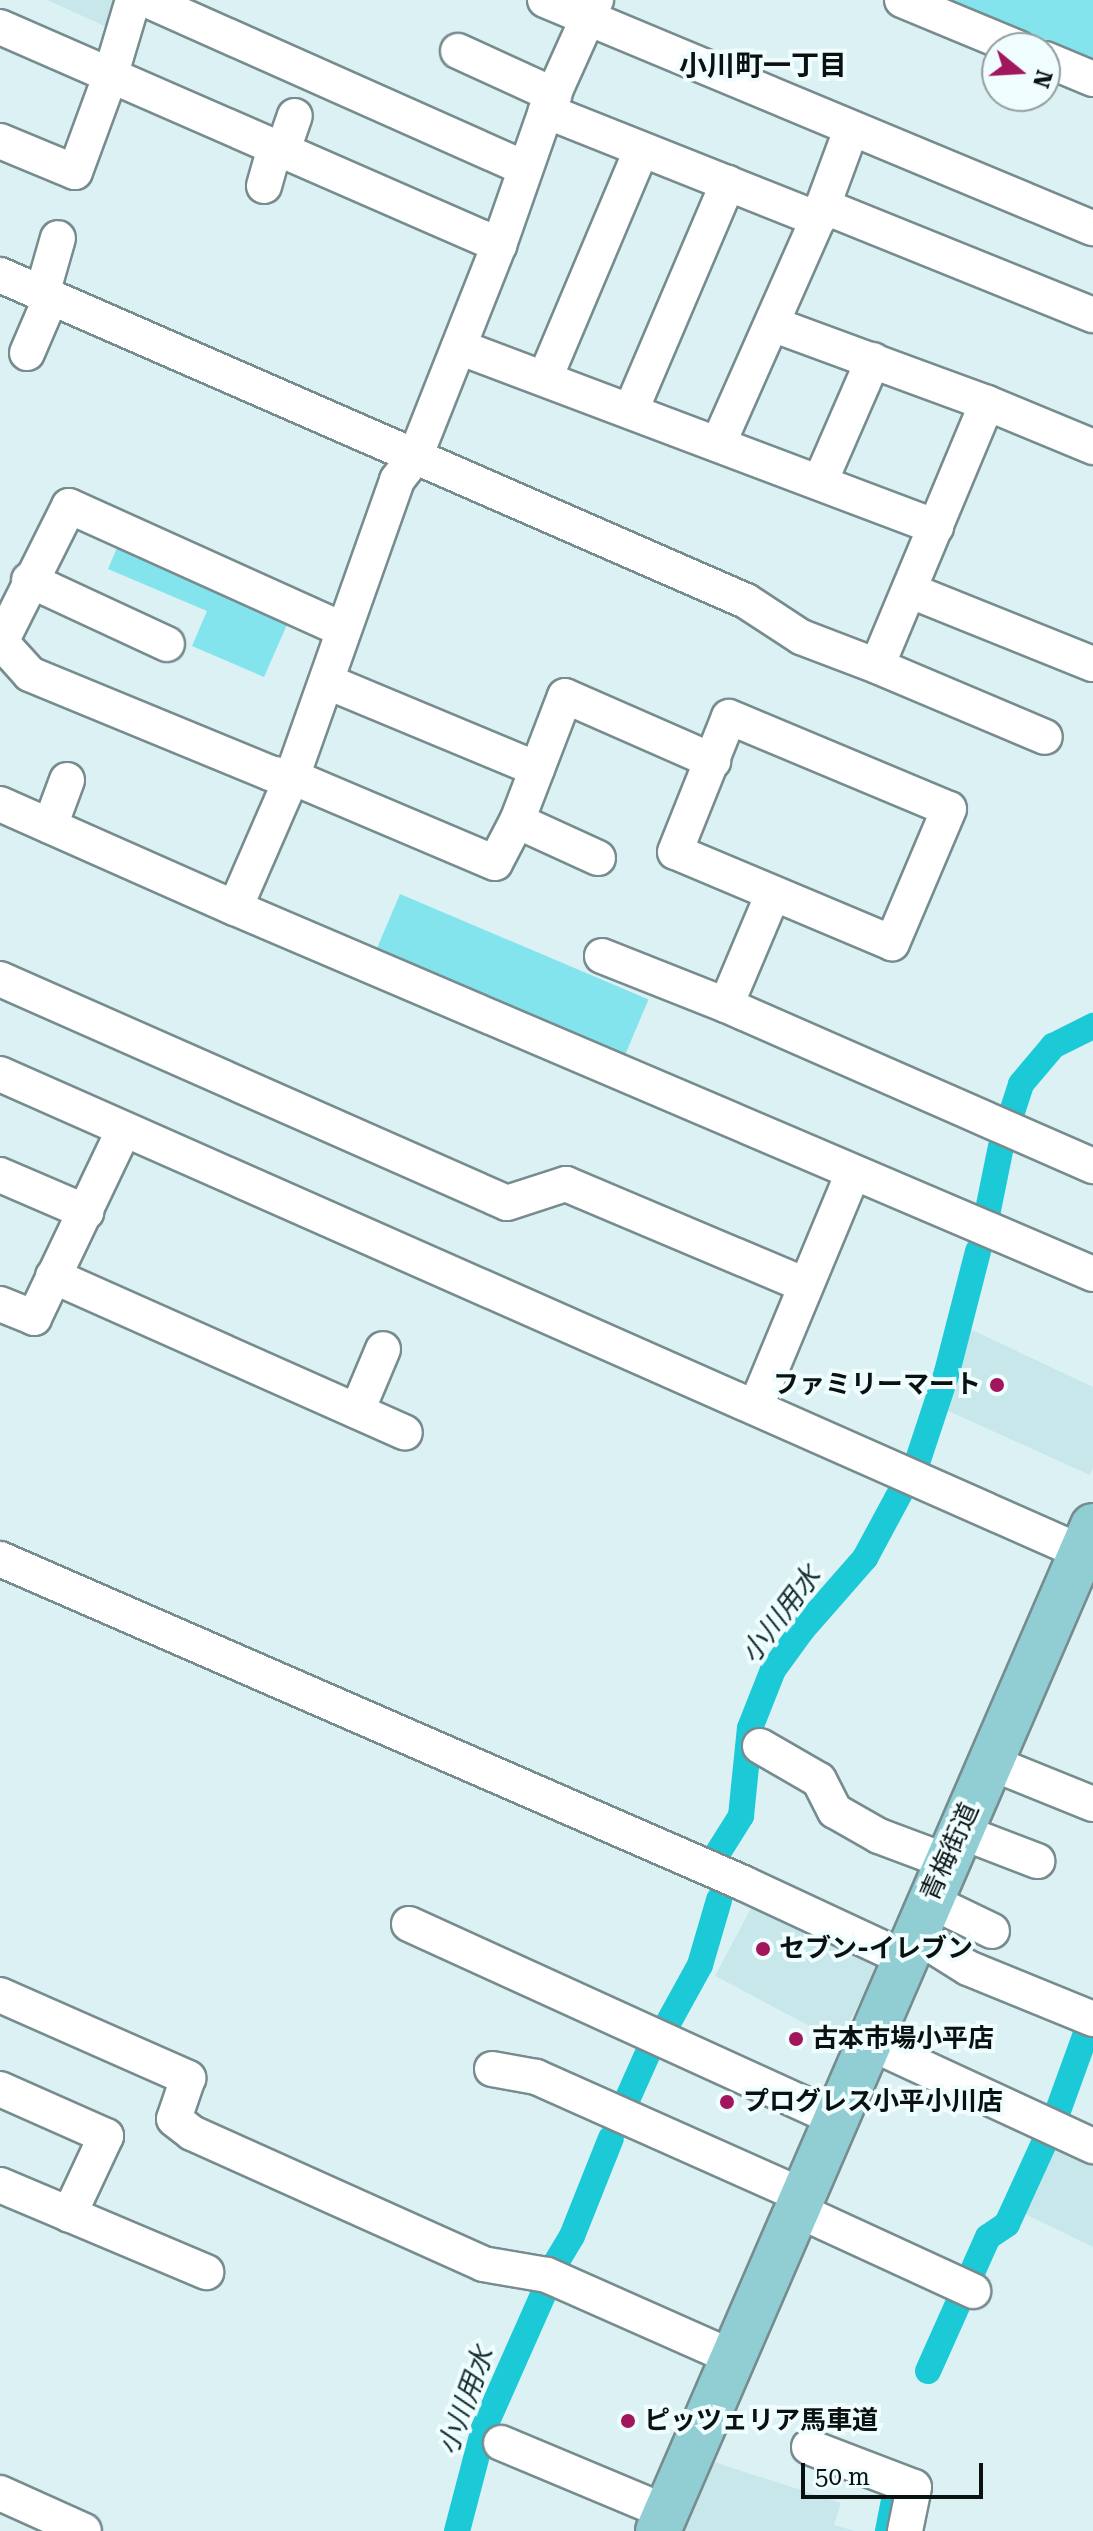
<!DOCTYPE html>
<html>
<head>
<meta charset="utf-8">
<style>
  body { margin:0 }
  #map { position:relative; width:1093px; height:2531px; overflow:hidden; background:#dbf1f4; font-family:"Roboto Serif","Noto Sans JP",serif }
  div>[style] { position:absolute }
  .built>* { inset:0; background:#c7e7eb; transform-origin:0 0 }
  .green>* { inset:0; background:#83e4ee; transform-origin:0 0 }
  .canal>* { height:26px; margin:-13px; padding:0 13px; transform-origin:13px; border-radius:13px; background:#1cc9d7 }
  .roads { filter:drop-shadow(2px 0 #778c8f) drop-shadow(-2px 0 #778c8f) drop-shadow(0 2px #778c8f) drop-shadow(0 -2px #778c8f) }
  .minor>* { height:34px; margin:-17px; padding:0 17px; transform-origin:17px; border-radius:17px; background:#fff }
  .major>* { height:44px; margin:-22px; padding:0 22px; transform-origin:22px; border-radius:22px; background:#91ced4 }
  .dots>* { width:22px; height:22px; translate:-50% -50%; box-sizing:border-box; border:4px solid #effdfe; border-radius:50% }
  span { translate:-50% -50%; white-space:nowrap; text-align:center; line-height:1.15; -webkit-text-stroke:8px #effdfe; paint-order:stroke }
  .poi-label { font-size:26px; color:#091111; font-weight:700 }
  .right { translate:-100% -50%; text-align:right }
  .left { translate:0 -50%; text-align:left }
  .street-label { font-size:26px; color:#091111 }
  .neighbourhood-label { font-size:28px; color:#091111; font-weight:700 }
  .water-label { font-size:28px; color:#152e31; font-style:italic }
  .north { position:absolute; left:981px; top:32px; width:80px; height:80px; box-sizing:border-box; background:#effdfe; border:2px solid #939f9f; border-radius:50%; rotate:108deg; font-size:22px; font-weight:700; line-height:32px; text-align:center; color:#091111 }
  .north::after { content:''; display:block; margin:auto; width:28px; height:36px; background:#a2165d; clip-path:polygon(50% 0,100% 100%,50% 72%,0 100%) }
  .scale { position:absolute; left:801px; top:2463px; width:182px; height:36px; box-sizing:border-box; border:4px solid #091111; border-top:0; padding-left:10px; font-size:24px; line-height:28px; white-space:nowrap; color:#091111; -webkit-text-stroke:6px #effdfe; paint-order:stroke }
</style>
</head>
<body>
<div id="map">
  <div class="built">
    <i style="clip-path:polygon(47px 0,116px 0,109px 28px)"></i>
    <i style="clip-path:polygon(968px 1328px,1093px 1387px,1093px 1468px,1090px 1475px,944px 1409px)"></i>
    <i style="left:756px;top:1899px;width:140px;height:87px;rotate:28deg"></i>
    <i style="clip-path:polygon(1053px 2143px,1093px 2155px,1093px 2247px,1021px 2212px)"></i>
    <i style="clip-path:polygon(714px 2462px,841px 2503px,834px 2525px,855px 2531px,683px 2531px)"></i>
  </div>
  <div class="green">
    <i style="clip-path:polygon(926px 0,1093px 0,1093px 69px,1042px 48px)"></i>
    <i style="clip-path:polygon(119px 543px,289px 620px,264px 677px,192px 646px,207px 611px,108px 569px)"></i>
    <i style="left:400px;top:894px;width:270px;height:69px;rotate:23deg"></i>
  </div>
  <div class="canal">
    <i style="left:1012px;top:1112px;width:29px;rotate:-72deg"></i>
    <i style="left:1021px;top:1084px;width:50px;rotate:-49.9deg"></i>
    <i style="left:1053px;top:1046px;width:45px;rotate:-26.6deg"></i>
    <i style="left:987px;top:1215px;width:70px;rotate:-78.5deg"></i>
    <i style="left:916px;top:1466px;width:99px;rotate:-71.7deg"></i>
    <i style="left:947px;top:1372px;width:125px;rotate:-75.6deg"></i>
    <i style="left:725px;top:1870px;width:16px;rotate:-135deg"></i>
    <i style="left:714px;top:1859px;width:51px;rotate:-57.9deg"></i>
    <i style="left:741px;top:1816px;width:88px;rotate:-84.2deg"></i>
    <i style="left:750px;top:1728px;width:62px;rotate:-68.4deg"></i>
    <i style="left:773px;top:1670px;width:49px;rotate:-54.1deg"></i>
    <i style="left:802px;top:1630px;width:96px;rotate:-48.8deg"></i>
    <i style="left:865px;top:1558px;width:74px;rotate:-61.7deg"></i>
    <i style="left:667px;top:2025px;width:68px;rotate:-61.2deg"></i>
    <i style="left:700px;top:1965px;width:68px;rotate:-73.7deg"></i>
    <i style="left:627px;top:2100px;width:49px;rotate:-66deg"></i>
    <i style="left:557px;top:2261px;width:29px;rotate:-59deg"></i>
    <i style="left:572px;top:2236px;width:105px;rotate:-68.3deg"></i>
    <i style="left:928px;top:2371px;width:147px;rotate:-65.9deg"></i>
    <i style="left:988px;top:2237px;width:23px;rotate:-34deg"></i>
    <i style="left:1007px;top:2224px;width:115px;rotate:-65.4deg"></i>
    <i style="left:1055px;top:2119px;width:88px;rotate:-70.1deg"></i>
    <i style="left:457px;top:2531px;width:106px;rotate:-75.3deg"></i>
    <i style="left:484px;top:2428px;width:145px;rotate:-66.1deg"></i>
    <i style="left:888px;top:2531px;width:33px;rotate:-79deg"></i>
  </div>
  <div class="roads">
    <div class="minor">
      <i style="left:147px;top:0;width:413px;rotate:24deg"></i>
      <i style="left:545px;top:0;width:593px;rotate:22.63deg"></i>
      <i style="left:902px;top:0;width:126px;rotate:22.5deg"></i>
      <i style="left:0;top:27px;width:545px;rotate:23.6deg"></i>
      <i style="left:458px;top:51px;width:106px;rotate:24.6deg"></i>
      <i style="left:1045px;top:59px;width:52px;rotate:22.6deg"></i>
      <i style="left:546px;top:111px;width:293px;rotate:21.7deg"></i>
      <i style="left:0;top:141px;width:81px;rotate:22.5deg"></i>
      <i style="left:75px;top:172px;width:101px;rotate:-69.8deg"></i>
      <i style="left:110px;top:77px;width:80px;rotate:-73.4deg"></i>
      <i style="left:283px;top:150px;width:36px;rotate:-71deg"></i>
      <i style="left:264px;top:186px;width:41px;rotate:-74.2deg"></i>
      <i style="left:823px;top:206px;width:291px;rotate:22deg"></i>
      <i style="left:0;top:275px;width:814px;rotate:23.61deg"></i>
      <i style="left:746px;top:601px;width:66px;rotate:33.2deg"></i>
      <i style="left:801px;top:637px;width:81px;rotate:20.9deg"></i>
      <i style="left:42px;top:294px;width:58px;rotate:-74.1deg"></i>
      <i style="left:772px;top:324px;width:229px;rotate:20.2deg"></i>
      <i style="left:987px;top:403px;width:115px;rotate:22.5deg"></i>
      <i style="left:459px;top:347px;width:510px;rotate:20.67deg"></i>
      <i style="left:27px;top:353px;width:61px;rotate:-66.8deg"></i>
      <i style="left:545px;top:378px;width:246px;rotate:-67.1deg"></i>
      <i style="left:987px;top:403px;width:285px;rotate:112.7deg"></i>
      <i style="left:877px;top:666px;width:182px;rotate:22.9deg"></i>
      <i style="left:631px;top:410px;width:247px;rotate:-66.9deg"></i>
      <i style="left:719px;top:442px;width:244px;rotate:-66.1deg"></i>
      <i style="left:818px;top:219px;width:95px;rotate:-69.7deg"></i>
      <i style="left:820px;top:482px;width:133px;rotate:-66.5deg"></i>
      <i style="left:29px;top:580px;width:152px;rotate:24.9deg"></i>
      <i style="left:911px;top:591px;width:196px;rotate:21.9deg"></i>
      <i style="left:328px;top:682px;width:226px;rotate:22.6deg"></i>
      <i style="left:537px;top:769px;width:56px;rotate:111deg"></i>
      <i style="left:517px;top:821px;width:47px;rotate:117.6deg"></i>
      <i style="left:495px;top:863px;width:220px;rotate:-157deg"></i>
      <i style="left:292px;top:777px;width:22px;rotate:-170deg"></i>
      <i style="left:270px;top:773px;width:260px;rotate:-157.6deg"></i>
      <i style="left:30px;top:674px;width:43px;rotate:-132.2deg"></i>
      <i style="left:1px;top:642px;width:152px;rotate:-63.4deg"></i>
      <i style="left:69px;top:506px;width:299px;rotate:24.3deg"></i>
      <i style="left:729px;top:717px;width:238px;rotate:22.7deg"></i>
      <i style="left:949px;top:809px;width:146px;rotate:113deg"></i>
      <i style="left:892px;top:943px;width:235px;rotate:-157.2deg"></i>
      <i style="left:675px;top:852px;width:145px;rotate:-68.2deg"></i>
      <i style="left:537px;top:769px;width:78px;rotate:-69deg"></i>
      <i style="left:565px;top:696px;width:162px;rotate:23.7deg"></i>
      <i style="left:0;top:804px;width:257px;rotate:23.9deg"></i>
      <i style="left:235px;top:908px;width:933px;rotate:23.1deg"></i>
      <i style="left:517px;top:821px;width:89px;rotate:24.6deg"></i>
      <i style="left:50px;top:826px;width:49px;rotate:-69.7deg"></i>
      <i style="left:235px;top:908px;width:143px;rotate:-66.5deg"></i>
      <i style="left:292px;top:777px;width:315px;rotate:-70.5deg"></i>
      <i style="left:397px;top:480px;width:29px;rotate:-52deg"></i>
      <i style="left:415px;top:457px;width:228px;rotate:-68.4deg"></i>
      <i style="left:499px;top:245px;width:142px;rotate:-70.7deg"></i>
      <i style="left:546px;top:111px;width:122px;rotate:-65.8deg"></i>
      <i style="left:602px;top:956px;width:133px;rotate:21.6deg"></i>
      <i style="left:726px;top:1005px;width:401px;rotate:23.7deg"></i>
      <i style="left:0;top:979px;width:554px;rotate:23.84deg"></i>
      <i style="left:507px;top:1203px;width:62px;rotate:-17.9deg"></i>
      <i style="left:566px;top:1184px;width:259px;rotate:22.9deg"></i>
      <i style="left:726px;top:1005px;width:121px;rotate:-67.1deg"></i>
      <i style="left:0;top:1074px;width:1182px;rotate:23.85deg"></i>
      <i style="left:0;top:1175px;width:94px;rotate:23.3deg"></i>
      <i style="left:53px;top:1276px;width:385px;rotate:24deg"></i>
      <i style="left:0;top:1304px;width:37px;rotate:22deg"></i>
      <i style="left:34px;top:1318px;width:209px;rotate:-64.5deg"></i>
      <i style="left:756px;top:1406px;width:252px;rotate:-67.4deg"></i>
      <i style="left:357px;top:1411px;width:67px;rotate:-67.2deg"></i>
      <i style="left:0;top:1559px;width:811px;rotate:23.56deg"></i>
      <i style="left:743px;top:1883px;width:178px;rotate:25deg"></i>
      <i style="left:760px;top:1746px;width:68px;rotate:30deg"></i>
      <i style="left:819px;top:1780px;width:35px;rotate:63deg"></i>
      <i style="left:835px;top:1811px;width:51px;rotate:29.6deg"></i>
      <i style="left:879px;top:1836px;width:72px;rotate:20.5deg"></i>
      <i style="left:989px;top:1762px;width:112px;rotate:22deg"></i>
      <i style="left:959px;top:1831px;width:84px;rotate:21deg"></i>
      <i style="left:928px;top:1900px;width:71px;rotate:25.8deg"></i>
      <i style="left:409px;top:1924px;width:469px;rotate:24.5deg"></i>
      <i style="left:914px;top:1934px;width:64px;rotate:32.2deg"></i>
      <i style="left:968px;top:1968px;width:135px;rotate:22.2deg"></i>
      <i style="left:0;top:1995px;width:206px;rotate:23.8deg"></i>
      <i style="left:188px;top:2078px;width:43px;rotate:108.9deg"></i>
      <i style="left:174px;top:2119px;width:23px;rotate:38deg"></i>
      <i style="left:192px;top:2133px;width:319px;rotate:24.2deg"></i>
      <i style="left:483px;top:2264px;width:65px;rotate:9.8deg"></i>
      <i style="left:547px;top:2275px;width:205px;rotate:23.9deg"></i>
      <i style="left:870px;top:2043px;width:246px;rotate:24.8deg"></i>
      <i style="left:492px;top:2069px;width:45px;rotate:10.3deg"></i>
      <i style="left:536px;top:2077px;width:292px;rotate:24deg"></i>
      <i style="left:0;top:2089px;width:116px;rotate:23.9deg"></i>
      <i style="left:106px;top:2136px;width:87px;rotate:115.1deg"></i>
      <i style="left:0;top:2185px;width:224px;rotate:22.9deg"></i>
      <i style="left:797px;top:2210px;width:194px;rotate:24.7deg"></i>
      <i style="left:501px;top:2443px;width:179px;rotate:22.7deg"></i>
      <i style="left:809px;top:2447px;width:112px;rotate:20.9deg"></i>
      <i style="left:914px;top:2487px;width:45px;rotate:101.6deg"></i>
      <i style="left:0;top:2493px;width:92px;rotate:24.3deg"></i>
    </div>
    <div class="major">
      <i style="left:658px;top:2531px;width:1095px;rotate:-66.6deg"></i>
    </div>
  </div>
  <div class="dots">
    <i style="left:997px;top:1385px;background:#a2165d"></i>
    <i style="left:763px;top:1949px;background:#a2165d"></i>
    <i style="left:796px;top:2039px;background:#a2165d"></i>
    <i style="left:727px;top:2102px;background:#a2165d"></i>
    <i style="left:628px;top:2421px;background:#a2165d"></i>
  </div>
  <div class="poi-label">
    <span class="right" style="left:981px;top:1385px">ファミリーマート</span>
    <span class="left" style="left:779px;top:1949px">セブン-イレブン</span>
    <span class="left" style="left:812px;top:2039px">古本市場小平店</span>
    <span class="left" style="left:743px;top:2102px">プログレス小平小川店</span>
    <span class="left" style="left:644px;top:2421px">ピッツェリア馬車道</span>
  </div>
  <div class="street-label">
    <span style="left:950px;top:1852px;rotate:-66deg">青梅街道</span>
  </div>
  <div class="neighbourhood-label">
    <span style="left:763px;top:66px">小川町一丁目</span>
  </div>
  <div class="water-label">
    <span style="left:781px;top:1615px;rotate:-53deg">小川用水</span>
    <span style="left:466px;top:2401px;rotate:-70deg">小川用水</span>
  </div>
  <div class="north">N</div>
  <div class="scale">50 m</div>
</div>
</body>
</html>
